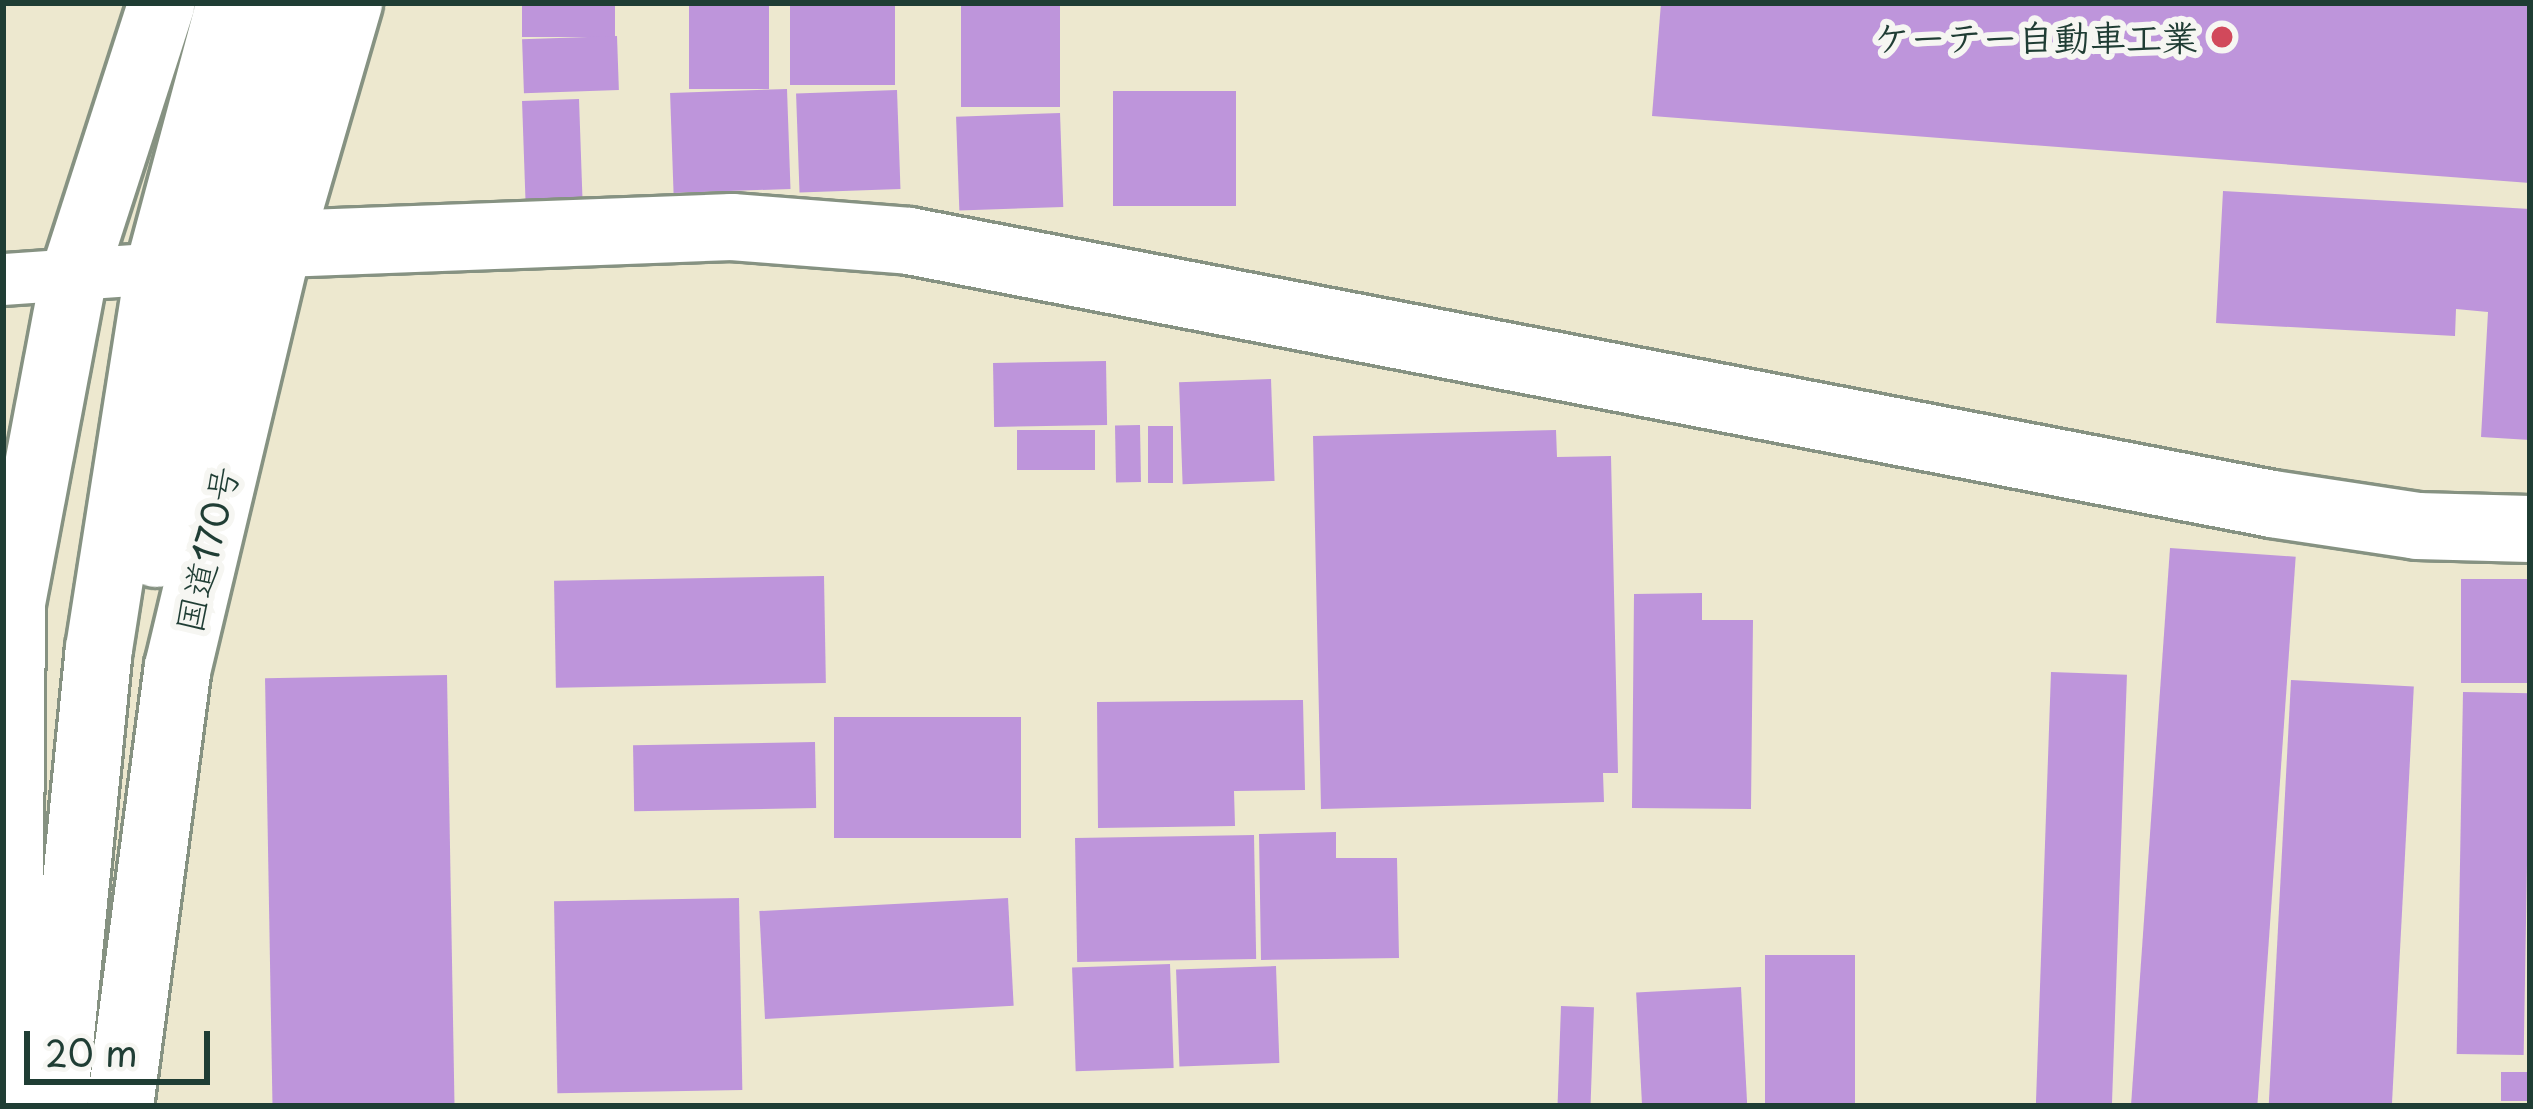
<!DOCTYPE html>
<html>
<head>
<meta charset="utf-8">
<style>
  body { margin:0 }
  #map { position:relative; width:2533px; height:1109px; overflow:hidden; background:#ede8cf; font-family:"Playpen Sans","Klee One",sans-serif }
  div>[style] { position:absolute }
  .building>* { inset:0; background:#be95db; transform-origin:0 0 }
  .roads { filter:drop-shadow(3px 0 #869282) drop-shadow(-3px 0 #869282) drop-shadow(0 3px #869282) drop-shadow(0 -3px #869282) }
  .street>* { height:51px; margin:-25.5px; padding:0 25.5px; transform-origin:25.5px; border-radius:25.5px; background:#fff }
  .secondary>* { height:66px; margin:-33px; padding:0 33px; transform-origin:33px; border-radius:33px; background:#fff }
  .highway>* { height:66px; margin:-33px; padding:0 33px; transform-origin:33px; border-radius:33px; background:#fff }
  .dots>* { width:33px; height:33px; translate:-50% -50%; box-sizing:border-box; border:6px solid #f6f6f2; border-radius:50% }
  span { translate:-50% -50%; white-space:nowrap; text-align:center; line-height:1.15; -webkit-text-stroke:12px #f6f6f2; paint-order:stroke }
  .poi-label { font-size:36px; color:#1f3d34; font-weight:700 }
  .right { translate:-100% -50%; text-align:right }
  .street-label { font-size:36px; color:#1f3d34 }
  .frame { position:absolute; inset:0; border:6px solid #1f3d34; pointer-events:none }
  .scale { position:absolute; left:24px; top:1031px; width:186px; height:54px; box-sizing:border-box; border:6px solid #1f3d34; border-top:0; padding-left:15px; font-size:36px; line-height:42px; white-space:nowrap; color:#1f3d34; -webkit-text-stroke:9px #f6f6f2; paint-order:stroke }
</style>
</head>
<body>
<div id="map">
  <div class="building">
    <i style="left:522px;top:3px;width:93px;height:34px"></i>
    <i style="left:689px;top:3px;width:80px;height:86px"></i>
    <i style="left:790px;top:3px;width:105px;height:82px"></i>
    <i style="left:961px;top:3px;width:99px;height:104px"></i>
    <i style="clip-path:polygon(1661px 3px,2530px 3px,2530px 183px,1652px 116px)"></i>
    <i style="left:617px;top:36px;width:54px;height:95px;rotate:88deg"></i>
    <i style="left:787px;top:89px;width:100px;height:117px;rotate:88deg"></i>
    <i style="left:897px;top:90px;width:99px;height:101px;rotate:88deg"></i>
    <i style="left:1113px;top:91px;width:123px;height:115px"></i>
    <i style="left:579px;top:99px;width:100px;height:57px;rotate:88deg"></i>
    <i style="left:1060px;top:113px;width:94px;height:104px;rotate:88deg"></i>
    <i style="clip-path:polygon(2223px 191px,2530px 209px,2530px 440px,2481px 437px,2488px 312px,2456px 309px,2455px 336px,2216px 323px)"></i>
    <i style="left:1106px;top:361px;width:64px;height:113px;rotate:89deg"></i>
    <i style="left:1271px;top:379px;width:102px;height:92px;rotate:88deg"></i>
    <i style="left:1140px;top:425px;width:57px;height:25px;rotate:89deg"></i>
    <i style="left:1148px;top:426px;width:25px;height:57px"></i>
    <i style="left:1095px;top:430px;width:40px;height:78px;rotate:90deg"></i>
    <i style="clip-path:polygon(1556px 430px,1557px 457px,1611px 456px,1618px 773px,1603px 773px,1604px 802px,1321px 809px,1313px 436px)"></i>
    <i style="left:2170px;top:548px;width:126px;height:559px;rotate:4deg"></i>
    <i style="left:824px;top:576px;width:107px;height:270px;rotate:89deg"></i>
    <i style="left:2461px;top:579px;width:69px;height:104px"></i>
    <i style="clip-path:polygon(1702px 593px,1702px 620px,1753px 620px,1751px 809px,1632px 808px,1634px 594px)"></i>
    <i style="left:2051px;top:672px;width:76px;height:434px;rotate:2deg"></i>
    <i style="left:447px;top:675px;width:431px;height:182px;rotate:89deg"></i>
    <i style="left:2291px;top:680px;width:123px;height:427px;rotate:3deg"></i>
    <i style="left:2463px;top:692px;width:67px;height:362px;rotate:1deg"></i>
    <i style="clip-path:polygon(1303px 700px,1305px 790px,1234px 791px,1235px 826px,1098px 828px,1097px 702px)"></i>
    <i style="left:834px;top:717px;width:187px;height:121px"></i>
    <i style="left:815px;top:742px;width:66px;height:182px;rotate:89deg"></i>
    <i style="clip-path:polygon(1336px 832px,1336px 858px,1397px 858px,1399px 958px,1261px 960px,1259px 834px)"></i>
    <i style="left:1254px;top:835px;width:124px;height:179px;rotate:89deg"></i>
    <i style="left:739px;top:898px;width:192px;height:185px;rotate:89deg"></i>
    <i style="left:1008px;top:898px;width:108px;height:249px;rotate:87deg"></i>
    <i style="left:1765px;top:955px;width:90px;height:151px"></i>
    <i style="left:1170px;top:964px;width:104px;height:98px;rotate:88deg"></i>
    <i style="left:1276px;top:966px;width:97px;height:100px;rotate:88deg"></i>
    <i style="left:1741px;top:987px;width:119px;height:105px;rotate:87deg"></i>
    <i style="left:1561px;top:1006px;width:33px;height:100px;rotate:2deg"></i>
    <i style="left:2501px;top:1072px;width:29px;height:29px"></i>
  </div>
  <div class="roads">
    <div class="street">
      <i style="left:3px;top:279px;width:156px;rotate:-4deg"></i>
    </div>
    <div class="secondary">
      <i style="left:229px;top:246px;width:503px;rotate:-2.16deg"></i>
      <i style="left:732px;top:227px;width:178px;rotate:4.5deg"></i>
      <i style="left:909px;top:241px;width:1388px;rotate:10.92deg"></i>
      <i style="left:2272px;top:504px;width:147px;rotate:8.6deg"></i>
      <i style="left:2417px;top:526px;width:113px;rotate:1.5deg"></i>
    </div>
    <div class="highway">
      <i style="left:156px;top:554px;width:166px;rotate:-78.1deg"></i>
      <i style="left:190px;top:392px;width:403px;rotate:-74.8deg"></i>
      <i style="left:8px;top:1106px;width:503px;rotate:-89.54deg"></i>
      <i style="left:12px;top:603px;width:334px;rotate:-79.3deg"></i>
      <i style="left:74px;top:275px;width:286px;rotate:-72.1deg"></i>
      <i style="left:54px;top:1106px;width:459px;rotate:-84.4deg"></i>
      <i style="left:99px;top:649px;width:386px;rotate:-81.1deg"></i>
      <i style="left:159px;top:268px;width:274px;rotate:-75deg"></i>
      <i style="left:120px;top:1106px;width:443px;rotate:-82.5deg"></i>
      <i style="left:178px;top:667px;width:435px;rotate:-76.6deg"></i>
      <i style="left:279px;top:244px;width:251px;rotate:-73.8deg"></i>
    </div>
  </div>
  <div class="dots">
    <i style="left:2222px;top:37px;background:#d1495b"></i>
  </div>
  <div class="poi-label">
    <span class="right" style="left:2198px;top:37px">ケーテー自動車工業</span>
  </div>
  <div class="street-label">
    <span style="left:206px;top:549px;rotate:-77deg">国道170号</span>
  </div>
  <div class="frame"></div>
  <div class="scale">20 m</div>
</div>
</body>
</html>
